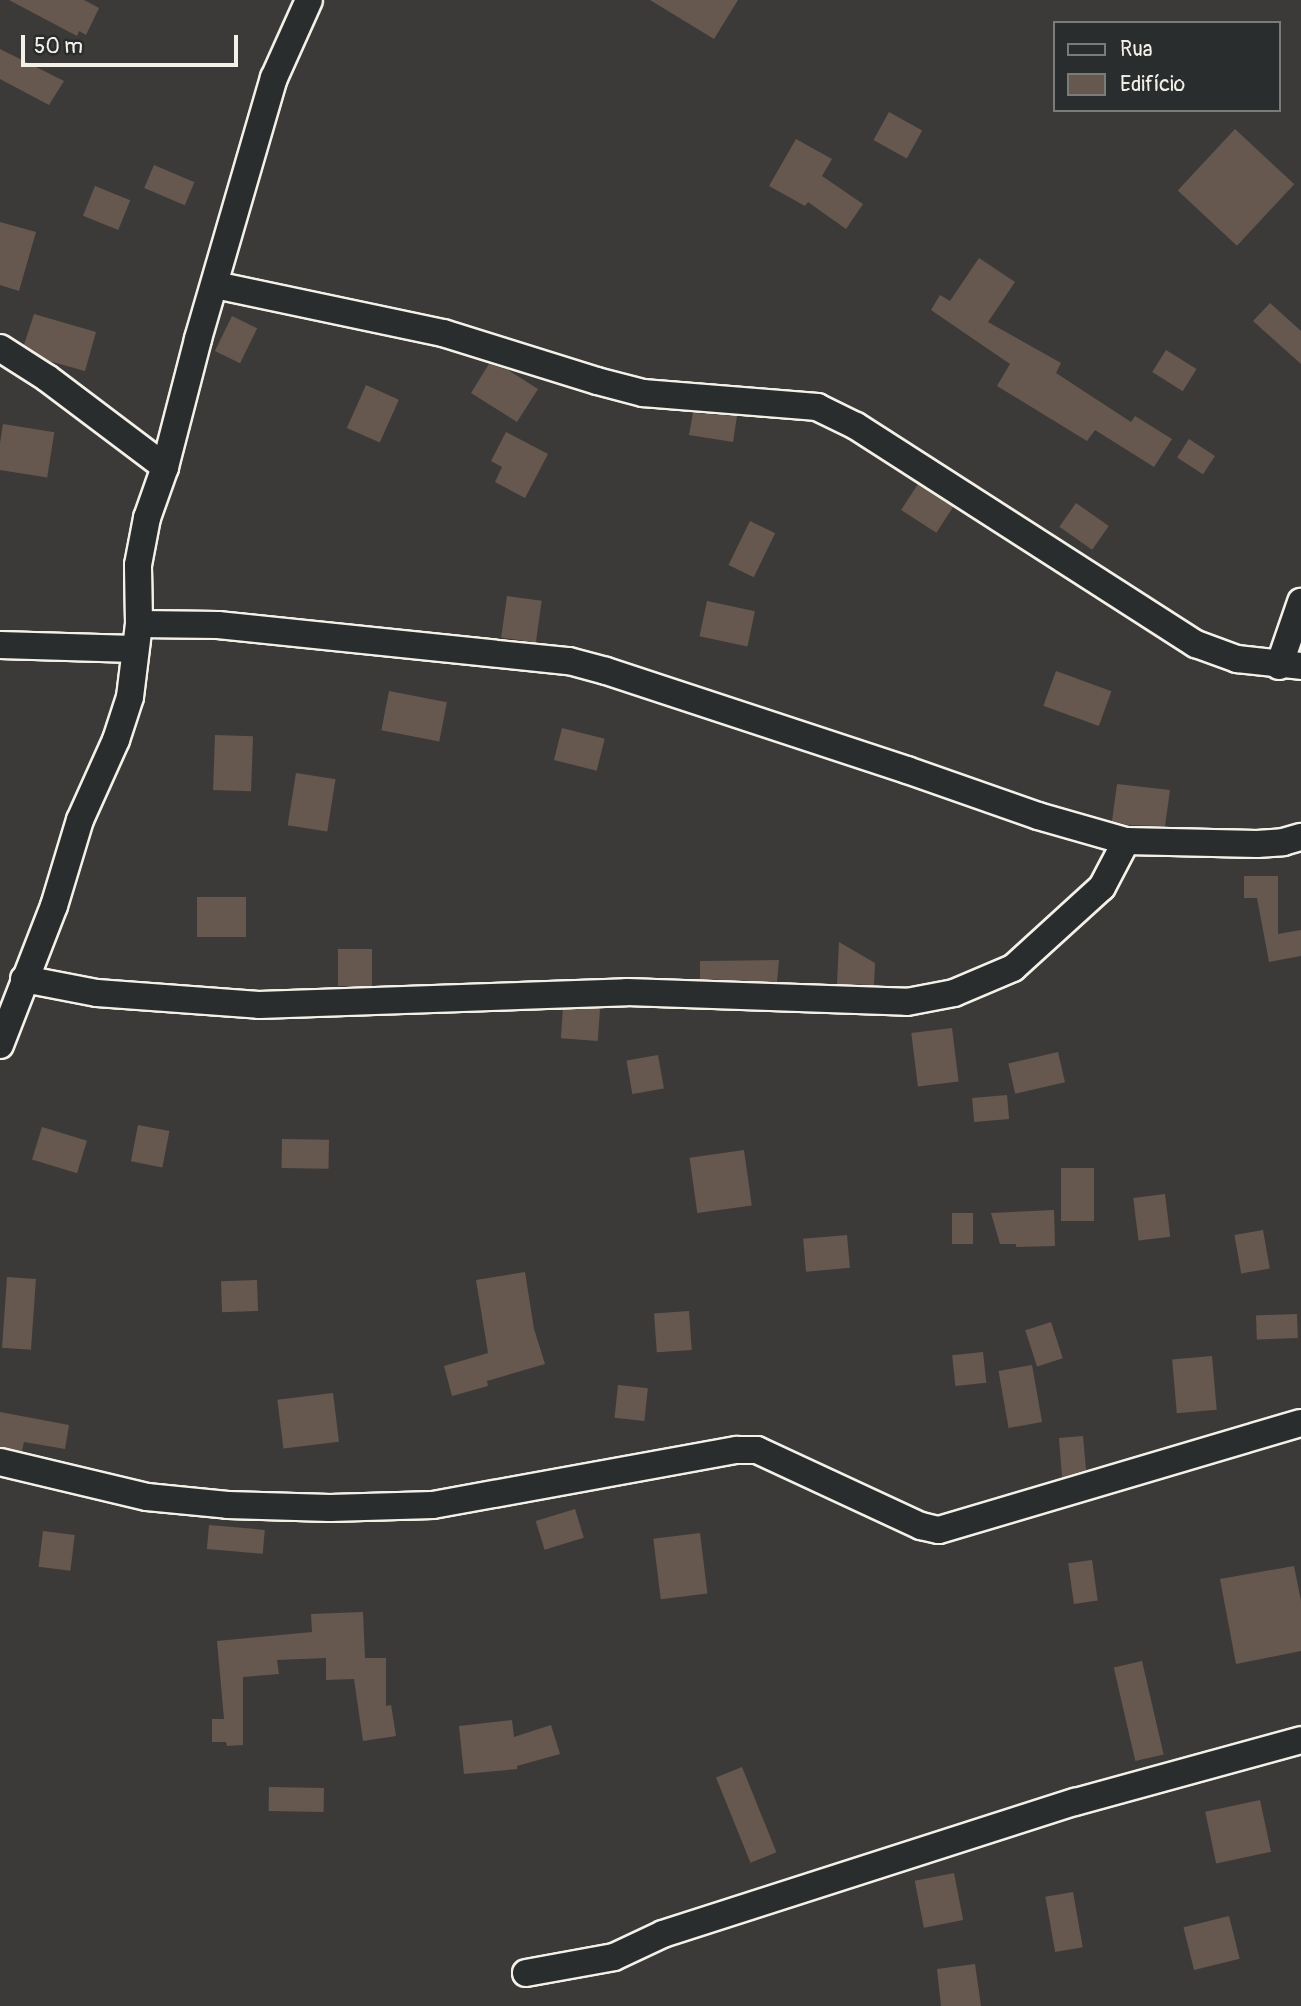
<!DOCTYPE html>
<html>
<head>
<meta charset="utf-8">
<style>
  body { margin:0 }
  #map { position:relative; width:1301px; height:2006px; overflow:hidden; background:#3c3a38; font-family:Pangolin,sans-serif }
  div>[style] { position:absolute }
  .building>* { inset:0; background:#66584e; transform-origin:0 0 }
  .roads { filter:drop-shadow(2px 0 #f4f1e8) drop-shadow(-2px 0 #f4f1e8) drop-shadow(0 2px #f4f1e8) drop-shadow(0 -2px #f4f1e8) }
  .minor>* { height:26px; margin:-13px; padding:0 13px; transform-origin:13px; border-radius:13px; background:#2a2d2e }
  span { translate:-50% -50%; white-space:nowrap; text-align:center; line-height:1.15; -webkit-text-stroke:7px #2a2d2e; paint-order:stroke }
  .legend { position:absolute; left:1053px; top:21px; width:228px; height:91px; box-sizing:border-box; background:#2a2d2e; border:2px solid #7b7b78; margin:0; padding:9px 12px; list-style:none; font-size:21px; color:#f4f1e8 }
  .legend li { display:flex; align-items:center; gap:14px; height:35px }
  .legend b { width:35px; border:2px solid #7b7b78 }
  .scale { position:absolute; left:21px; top:35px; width:217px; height:32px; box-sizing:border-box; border:4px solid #f4f1e8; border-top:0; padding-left:9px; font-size:21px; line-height:24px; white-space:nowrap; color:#f4f1e8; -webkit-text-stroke:5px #2a2d2e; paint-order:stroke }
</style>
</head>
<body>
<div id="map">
  <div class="building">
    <i style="clip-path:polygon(9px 0,84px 0,99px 8px,86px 35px,79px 31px,77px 36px)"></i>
    <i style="clip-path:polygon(650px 0,738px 0,714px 39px)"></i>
    <i style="clip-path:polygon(0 49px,64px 81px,49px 105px,0 79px)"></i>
    <i style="left:889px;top:112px;width:38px;height:32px;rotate:29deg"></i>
    <i style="left:1235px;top:129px;width:81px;height:84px;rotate:43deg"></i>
    <i style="clip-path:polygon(796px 139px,832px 159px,822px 176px,863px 204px,846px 229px,808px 202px,805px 206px,769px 186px)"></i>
    <i style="left:154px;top:165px;width:44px;height:25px;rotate:23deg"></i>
    <i style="left:95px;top:186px;width:38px;height:32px;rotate:22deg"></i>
    <i style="clip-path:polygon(0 222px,36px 232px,19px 291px,0 285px)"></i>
    <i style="clip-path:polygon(979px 258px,1015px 282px,988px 322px,1061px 363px,1056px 373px,1131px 422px,1135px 416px,1172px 439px,1154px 467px,1095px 430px,1087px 441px,997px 386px,1010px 364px,931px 310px,940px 295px,950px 301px)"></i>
    <i style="clip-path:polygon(1270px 303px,1301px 331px,1301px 364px,1253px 321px)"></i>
    <i style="clip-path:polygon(34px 314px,96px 332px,85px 371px,49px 361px,24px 345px)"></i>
    <i style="left:232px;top:316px;width:28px;height:39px;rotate:26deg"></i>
    <i style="left:1166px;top:350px;width:36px;height:26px;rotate:32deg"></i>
    <i style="clip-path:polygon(489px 364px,508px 370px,538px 389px,517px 422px,471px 393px)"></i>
    <i style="left:366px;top:385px;width:36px;height:47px;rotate:24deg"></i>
    <i style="clip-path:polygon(693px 413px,737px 416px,733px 442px,689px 435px)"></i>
    <i style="left:3px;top:424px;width:52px;height:46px;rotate:9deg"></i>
    <i style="clip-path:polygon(506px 432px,548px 454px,525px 498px,495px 482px,502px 467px,491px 461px)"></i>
    <i style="left:1189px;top:439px;width:31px;height:22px;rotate:33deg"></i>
    <i style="left:918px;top:484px;width:42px;height:31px;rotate:33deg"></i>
    <i style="left:1076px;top:503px;width:40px;height:29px;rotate:35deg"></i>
    <i style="left:750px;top:521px;width:28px;height:49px;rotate:26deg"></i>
    <i style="left:507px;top:596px;width:35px;height:42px;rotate:8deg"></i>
    <i style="left:707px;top:601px;width:49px;height:36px;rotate:12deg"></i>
    <i style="left:1056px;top:671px;width:59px;height:37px;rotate:20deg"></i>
    <i style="left:389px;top:691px;width:59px;height:40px;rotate:11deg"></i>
    <i style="left:562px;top:728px;width:44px;height:33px;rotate:14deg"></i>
    <i style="left:215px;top:735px;width:38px;height:55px;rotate:2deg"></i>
    <i style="left:296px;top:773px;width:40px;height:53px;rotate:9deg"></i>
    <i style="clip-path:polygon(1117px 784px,1170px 790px,1165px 826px,1128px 825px,1112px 821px)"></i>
    <i style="clip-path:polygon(1244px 876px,1278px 876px,1278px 934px,1301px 930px,1301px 956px,1269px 962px,1257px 898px,1244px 898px)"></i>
    <i style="left:197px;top:897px;width:49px;height:40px"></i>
    <i style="clip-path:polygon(839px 942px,875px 963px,874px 985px,837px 984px)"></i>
    <i style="left:338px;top:949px;width:34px;height:37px"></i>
    <i style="clip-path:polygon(779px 960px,777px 982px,700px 979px,700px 961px)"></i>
    <i style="left:600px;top:1009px;width:32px;height:37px;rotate:94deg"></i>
    <i style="left:952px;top:1028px;width:54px;height:41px;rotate:83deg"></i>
    <i style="left:1058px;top:1052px;width:31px;height:51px;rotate:77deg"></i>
    <i style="left:658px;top:1055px;width:34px;height:32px;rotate:80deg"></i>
    <i style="left:1007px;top:1095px;width:24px;height:35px;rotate:85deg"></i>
    <i style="left:138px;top:1125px;width:32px;height:37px;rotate:11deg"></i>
    <i style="left:42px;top:1127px;width:47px;height:34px;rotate:17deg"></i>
    <i style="left:282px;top:1139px;width:47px;height:29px;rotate:1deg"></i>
    <i style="left:744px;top:1150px;width:56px;height:55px;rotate:82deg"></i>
    <i style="left:1061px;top:1168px;width:33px;height:53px"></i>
    <i style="left:1165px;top:1194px;width:43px;height:32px;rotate:83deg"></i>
    <i style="clip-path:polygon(1054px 1210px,1055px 1246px,1016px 1247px,1016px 1244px,1000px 1244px,991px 1213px)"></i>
    <i style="left:952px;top:1213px;width:21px;height:31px"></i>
    <i style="left:1263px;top:1230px;width:39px;height:29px;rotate:80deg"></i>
    <i style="left:847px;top:1235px;width:33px;height:44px;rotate:85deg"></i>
    <i style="clip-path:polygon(525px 1272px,534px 1329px,545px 1364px,487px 1381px,488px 1386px,452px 1396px,444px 1366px,488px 1353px,476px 1280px)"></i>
    <i style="left:7px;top:1277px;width:29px;height:71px;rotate:4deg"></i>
    <i style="left:257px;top:1280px;width:31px;height:36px;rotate:88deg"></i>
    <i style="left:689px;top:1311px;width:39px;height:35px;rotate:86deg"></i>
    <i style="left:1297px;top:1314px;width:24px;height:41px;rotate:88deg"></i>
    <i style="left:1051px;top:1322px;width:38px;height:27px;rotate:72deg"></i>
    <i style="left:983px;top:1352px;width:31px;height:31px;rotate:84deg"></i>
    <i style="left:1212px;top:1356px;width:54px;height:40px;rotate:85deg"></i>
    <i style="left:1032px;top:1365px;width:58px;height:34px;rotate:80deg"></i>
    <i style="left:618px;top:1385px;width:30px;height:33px;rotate:6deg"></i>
    <i style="left:333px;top:1393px;width:49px;height:56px;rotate:83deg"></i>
    <i style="clip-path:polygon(0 1412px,69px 1425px,65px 1449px,24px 1442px,22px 1451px,0 1447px)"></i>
    <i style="clip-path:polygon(1083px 1436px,1086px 1470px,1062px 1477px,1059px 1438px)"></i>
    <i style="left:575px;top:1509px;width:30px;height:41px;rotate:73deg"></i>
    <i style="left:209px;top:1525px;width:56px;height:24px;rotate:5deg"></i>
    <i style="left:43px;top:1531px;width:32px;height:36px;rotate:7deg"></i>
    <i style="left:700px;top:1533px;width:61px;height:47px;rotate:83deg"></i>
    <i style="left:1092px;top:1560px;width:41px;height:24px;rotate:82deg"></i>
    <i style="clip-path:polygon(1294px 1566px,1301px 1601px,1301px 1651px,1236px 1664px,1220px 1579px)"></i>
    <i style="clip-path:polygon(363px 1612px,365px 1658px,386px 1658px,386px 1706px,391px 1705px,396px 1736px,363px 1741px,354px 1679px,326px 1680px,326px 1658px,277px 1660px,279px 1674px,243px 1677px,243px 1745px,227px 1746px,226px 1742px,212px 1742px,212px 1719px,224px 1719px,217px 1641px,312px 1632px,311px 1614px)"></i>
    <i style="left:1142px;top:1661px;width:96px;height:29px;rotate:77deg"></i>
    <i style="clip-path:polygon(512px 1720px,514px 1737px,551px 1725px,560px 1754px,517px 1766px,517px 1769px,464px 1774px,459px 1726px)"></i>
    <i style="left:742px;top:1767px;width:92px;height:28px;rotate:68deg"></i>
    <i style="left:269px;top:1787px;width:55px;height:24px;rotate:1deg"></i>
    <i style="left:1260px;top:1800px;width:53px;height:56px;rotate:78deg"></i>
    <i style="left:954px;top:1873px;width:48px;height:40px;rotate:79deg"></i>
    <i style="left:1073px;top:1892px;width:56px;height:28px;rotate:80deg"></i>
    <i style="left:1229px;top:1916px;width:44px;height:47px;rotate:76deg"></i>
    <i style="clip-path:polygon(975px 1964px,981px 2006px,941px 2006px,937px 1969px)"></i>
  </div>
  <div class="roads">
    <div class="minor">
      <i style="left:215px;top:285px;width:233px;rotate:11.9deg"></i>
      <i style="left:443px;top:333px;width:161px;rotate:17.3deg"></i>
      <i style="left:597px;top:381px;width:48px;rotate:14.6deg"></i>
      <i style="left:643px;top:393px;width:175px;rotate:4.6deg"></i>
      <i style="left:817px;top:407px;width:43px;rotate:26deg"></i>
      <i style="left:856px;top:426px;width:404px;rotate:32.7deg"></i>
      <i style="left:1196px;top:644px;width:44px;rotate:20.1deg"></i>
      <i style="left:1237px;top:659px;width:64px;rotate:6.2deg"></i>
      <i style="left:0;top:348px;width:56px;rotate:32.6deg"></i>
      <i style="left:47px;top:378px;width:148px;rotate:37deg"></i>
      <i style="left:139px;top:624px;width:79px;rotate:0.7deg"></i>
      <i style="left:218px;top:625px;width:353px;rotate:5.9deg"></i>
      <i style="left:569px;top:661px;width:38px;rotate:15deg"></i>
      <i style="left:606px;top:671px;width:317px;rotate:18.2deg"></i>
      <i style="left:907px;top:770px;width:139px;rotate:19.3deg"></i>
      <i style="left:1038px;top:816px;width:91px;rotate:15.9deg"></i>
      <i style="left:1126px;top:841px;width:131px;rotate:1.3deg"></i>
      <i style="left:1257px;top:844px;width:26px;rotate:-4deg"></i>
      <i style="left:1283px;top:842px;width:19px;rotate:-16deg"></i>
      <i style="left:0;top:645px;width:134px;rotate:1.7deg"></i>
      <i style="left:1279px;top:666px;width:68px;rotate:-71deg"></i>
      <i style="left:24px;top:979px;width:74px;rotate:10.9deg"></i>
      <i style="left:97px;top:993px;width:162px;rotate:4.2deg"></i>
      <i style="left:259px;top:1005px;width:368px;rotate:-2deg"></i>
      <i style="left:627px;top:992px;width:280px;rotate:2deg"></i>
      <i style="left:907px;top:1002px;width:48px;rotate:-10.8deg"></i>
      <i style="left:954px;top:993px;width:64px;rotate:-23deg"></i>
      <i style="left:1013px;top:968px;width:120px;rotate:-42.3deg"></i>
      <i style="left:1102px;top:887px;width:52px;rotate:-62.4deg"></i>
      <i style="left:0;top:1045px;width:149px;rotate:-68.8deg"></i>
      <i style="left:54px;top:906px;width:90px;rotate:-73.2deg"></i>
      <i style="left:80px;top:820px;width:88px;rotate:-65.8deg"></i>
      <i style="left:116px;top:740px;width:45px;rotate:-72deg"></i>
      <i style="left:130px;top:697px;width:74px;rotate:-83deg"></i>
      <i style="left:139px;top:624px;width:59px;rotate:-91deg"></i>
      <i style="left:138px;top:565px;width:48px;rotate:-79.2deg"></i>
      <i style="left:147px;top:518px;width:54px;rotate:-70.6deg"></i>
      <i style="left:165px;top:467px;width:132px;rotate:-75.5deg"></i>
      <i style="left:198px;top:339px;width:272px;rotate:-73.8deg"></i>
      <i style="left:274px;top:78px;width:85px;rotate:-65.8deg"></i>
      <i style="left:0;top:1462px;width:151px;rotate:13.4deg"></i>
      <i style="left:147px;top:1497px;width:81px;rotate:5.6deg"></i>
      <i style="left:228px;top:1505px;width:102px;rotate:1.7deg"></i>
      <i style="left:330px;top:1508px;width:103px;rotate:-1.7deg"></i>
      <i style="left:433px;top:1505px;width:309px;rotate:-10.3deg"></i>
      <i style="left:737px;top:1450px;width:20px"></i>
      <i style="left:757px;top:1450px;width:181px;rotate:24.9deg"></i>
      <i style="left:921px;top:1526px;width:18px;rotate:13deg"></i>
      <i style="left:939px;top:1530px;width:377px;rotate:-16.5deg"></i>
      <i style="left:526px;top:1973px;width:89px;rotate:-10.3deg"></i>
      <i style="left:614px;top:1957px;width:54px;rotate:-25.1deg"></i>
      <i style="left:663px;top:1934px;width:433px;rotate:-17.8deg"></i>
      <i style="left:1075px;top:1802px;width:234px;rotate:-15.3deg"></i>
    </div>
  </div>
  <ul class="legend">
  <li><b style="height:9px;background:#2a2d2e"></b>Rua</li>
  <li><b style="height:19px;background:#66584e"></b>Edifício</li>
  </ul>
  <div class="scale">50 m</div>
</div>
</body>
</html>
